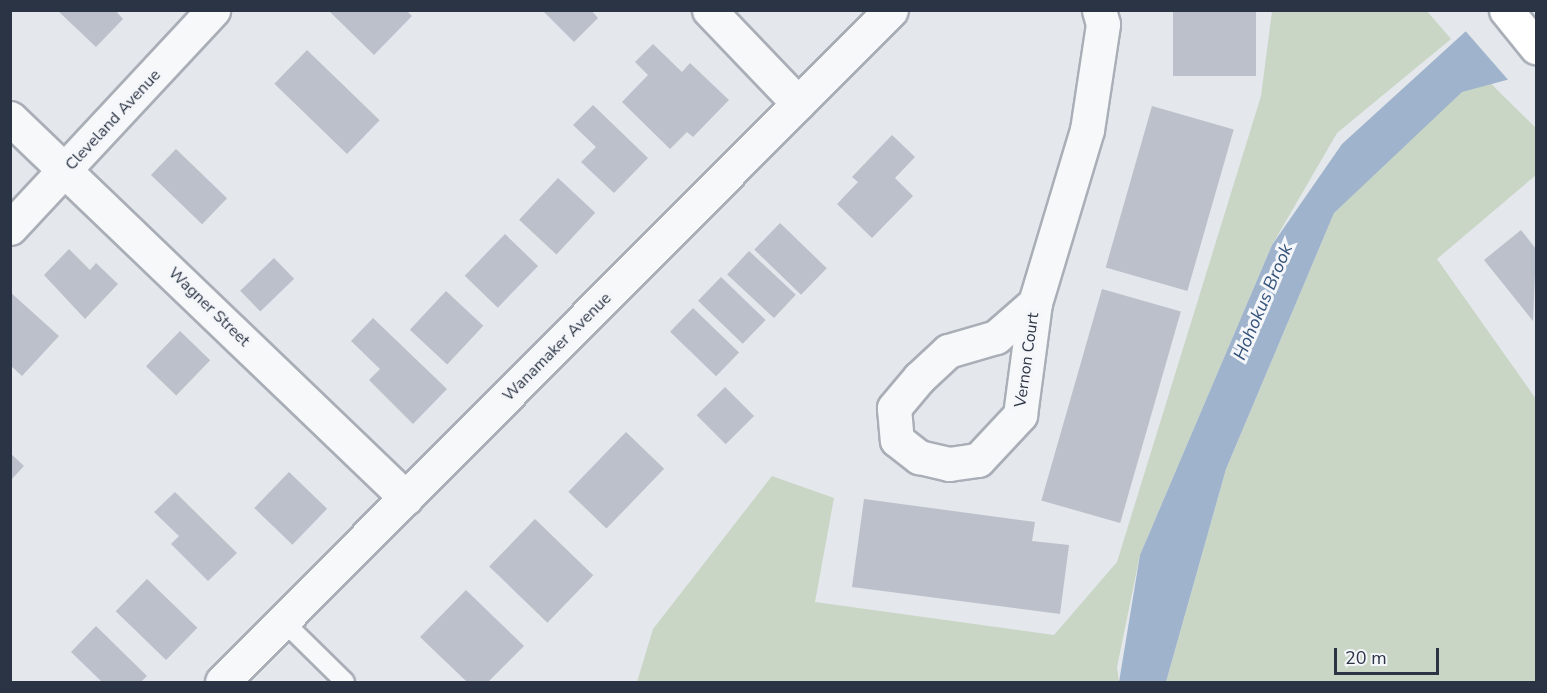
<!DOCTYPE html>
<html>
<head>
<meta charset="utf-8">
<style>
  body { margin:0 }
  #map { position:relative; width:1547px; height:693px; overflow:hidden; background:#e4e7ec; font-family:"Nunito Sans",sans-serif }
  div>[style] { position:absolute }
  .green>* { inset:0; background:#c9d6c5 }
  .water>* { inset:0; background:#9fb4cc }
  .pier>* { inset:0; background:#e4e7ec }
  .building>* { inset:0; background:#bbc0ca; transform-origin:0 0 }
  .roads { filter:drop-shadow(2px 0 #a9aeb7) drop-shadow(-2px 0 #a9aeb7) drop-shadow(0 2px #a9aeb7) drop-shadow(0 -2px #a9aeb7) }
  .service>* { height:18px; margin:-9px; padding:0 9px; transform-origin:9px; border-radius:9px; background:#f7f8fa }
  .minor>* { height:33px; margin:-16.5px; padding:0 16.5px; transform-origin:16.5px; border-radius:16.5px; background:#f7f8fa }
  .primary>* { height:33px; margin:-16.5px; padding:0 16.5px; transform-origin:16.5px; border-radius:16.5px; background:#fff }
  span { translate:-50% -50%; white-space:nowrap; text-align:center; line-height:1.15; -webkit-text-stroke:6px #f4f6f9; paint-order:stroke }
  .street-label { font-size:16px; color:#2b3445 }
  .water-label { font-size:18px; color:#34527a; font-style:italic }
  .frame { position:absolute; inset:0; border:12px solid #2b3445; pointer-events:none }
  .scale { position:absolute; left:1334px; top:648px; width:105px; height:27px; box-sizing:border-box; border:3px solid #2b3445; border-top:0; padding-left:8px; font-size:18px; line-height:21px; white-space:nowrap; color:#2b3445; -webkit-text-stroke:4px #f4f6f9; paint-order:stroke }
</style>
</head>
<body>
<div id="map">
  <div class="green">
    <i style="clip-path:polygon(1272px 11px,1427px 11px,1451px 39px,1337px 133px,1272px 245px,1140px 555px,1117px 667px,1119px 682px,637px 682px,653px 629px,772px 476px,834px 498px,815px 602px,1054px 635px,1117px 562px,1261px 96px)"></i>
    <i style="clip-path:polygon(1472px 65px,1536px 128px,1536px 175px,1437px 259px,1536px 399px,1536px 682px,1166px 682px,1226px 469px,1334px 213px)"></i>
  </div>
  <div class="water">
    <i style="clip-path:polygon(1488px 11px,1536px 11px,1536px 72px,1462px 92px,1334px 213px,1226px 469px,1166px 682px,1119px 682px,1140px 555px,1272px 245px,1342px 144px)"></i>
  </div>
  <div class="pier">
    <i style="clip-path:polygon(1483px 10px,1536px 11px,1536px 75px,1510px 82px,1462px 27px)"></i>
  </div>
  <div class="building">
    <i style="clip-path:polygon(57px 10px,115px 10px,123px 19px,96px 47px)"></i>
    <i style="clip-path:polygon(328px 10px,406px 10px,412px 16px,374px 55px)"></i>
    <i style="clip-path:polygon(542px 10px,591px 10px,598px 18px,574px 42px)"></i>
    <i style="left:1173px;top:10px;width:83px;height:66px"></i>
    <i style="clip-path:polygon(653px 44px,682px 72px,690px 63px,729px 100px,693px 137px,687px 132px,670px 149px,622px 102px,648px 75px,635px 62px)"></i>
    <i style="left:307px;top:50px;width:101px;height:47px;rotate:44deg"></i>
    <i style="clip-path:polygon(593px 105px,648px 158px,614px 193px,581px 162px,596px 147px,573px 125px)"></i>
    <i style="left:1152px;top:106px;width:85px;height:168px;rotate:16deg"></i>
    <i style="clip-path:polygon(892px 135px,915px 157px,895px 178px,913px 196px,872px 238px,837px 204px,858px 182px,852px 177px)"></i>
    <i style="left:176px;top:149px;width:71px;height:36px;rotate:44deg"></i>
    <i style="left:558px;top:178px;width:51px;height:57px;rotate:43deg"></i>
    <i style="left:780px;top:223px;width:65px;height:37px;rotate:44deg"></i>
    <i style="clip-path:polygon(1521px 230px,1536px 249px,1533px 321px,1484px 260px)"></i>
    <i style="left:505px;top:234px;width:46px;height:58px;rotate:44deg"></i>
    <i style="clip-path:polygon(69px 249px,90px 270px,96px 263px,118px 284px,85px 319px,44px 275px)"></i>
    <i style="left:749px;top:251px;width:64px;height:32px;rotate:43deg"></i>
    <i style="left:274px;top:258px;width:29px;height:47px;rotate:46deg"></i>
    <i style="left:721px;top:277px;width:62px;height:33px;rotate:44deg"></i>
    <i style="left:1102px;top:289px;width:82px;height:220px;rotate:16deg"></i>
    <i style="left:446px;top:291px;width:51px;height:53px;rotate:43deg"></i>
    <i style="clip-path:polygon(10px 292px,59px 336px,22px 376px,10px 365px)"></i>
    <i style="left:693px;top:308px;width:64px;height:33px;rotate:44deg"></i>
    <i style="clip-path:polygon(373px 318px,447px 389px,413px 424px,369px 380px,380px 369px,351px 341px)"></i>
    <i style="left:180px;top:331px;width:42px;height:49px;rotate:44deg"></i>
    <i style="left:725px;top:387px;width:41px;height:40px;rotate:45deg"></i>
    <i style="left:626px;top:432px;width:53px;height:83px;rotate:44deg"></i>
    <i style="clip-path:polygon(10px 453px,24px 466px,10px 481px)"></i>
    <i style="left:289px;top:472px;width:53px;height:50px;rotate:44deg"></i>
    <i style="clip-path:polygon(175px 492px,237px 553px,208px 581px,171px 544px,179px 536px,154px 512px)"></i>
    <i style="clip-path:polygon(864px 499px,1035px 522px,1032px 541px,1069px 545px,1060px 614px,852px 587px)"></i>
    <i style="left:535px;top:519px;width:81px;height:66px;rotate:44deg"></i>
    <i style="left:147px;top:579px;width:70px;height:45px;rotate:44deg"></i>
    <i style="clip-path:polygon(466px 590px,524px 646px,488px 682px,467px 682px,420px 637px)"></i>
    <i style="clip-path:polygon(96px 626px,147px 676px,141px 682px,102px 682px,71px 652px)"></i>
  </div>
  <div class="roads">
    <div class="service">
      <i style="left:283px;top:621px;width:87px;rotate:44.5deg"></i>
    </div>
    <div class="minor">
      <i style="left:709px;top:10px;width:129px;rotate:46.3deg"></i>
      <i style="left:10px;top:118px;width:549px;rotate:43.82deg"></i>
      <i style="left:10px;top:228px;width:298px;rotate:-47deg"></i>
      <i style="left:1035px;top:303px;width:52px;rotate:138.9deg"></i>
      <i style="left:996px;top:337px;width:50px;rotate:163.7deg"></i>
      <i style="left:948px;top:351px;width:40px;rotate:137deg"></i>
      <i style="left:919px;top:378px;width:39px;rotate:130deg"></i>
      <i style="left:894px;top:408px;width:32px;rotate:85deg"></i>
      <i style="left:897px;top:440px;width:28px;rotate:38deg"></i>
      <i style="left:919px;top:457px;width:31px;rotate:13deg"></i>
      <i style="left:949px;top:464px;width:29px;rotate:-8deg"></i>
      <i style="left:978px;top:460px;width:62px;rotate:-47deg"></i>
      <i style="left:1020px;top:415px;width:113px;rotate:-82.4deg"></i>
      <i style="left:1035px;top:303px;width:181px;rotate:-73.3deg"></i>
      <i style="left:1087px;top:130px;width:107px;rotate:-81.4deg"></i>
      <i style="left:1103px;top:24px;width:15px;rotate:-106deg"></i>
      <i style="left:222px;top:682px;width:948px;rotate:-45.13deg"></i>
    </div>
    <div class="primary">
      <i style="left:1506px;top:10px;width:48px;rotate:51deg"></i>
    </div>
  </div>
  <div class="street-label">
    <span style="left:113px;top:120px;rotate:-47deg">Cleveland Avenue</span>
    <span style="left:209px;top:307px;rotate:44deg">Wagner Street</span>
    <span style="left:557px;top:347px;rotate:-45deg">Wanamaker Avenue</span>
    <span style="left:1027px;top:360px;rotate:-82deg">Vernon Court</span>
  </div>
  <div class="water-label">
    <span style="left:1263px;top:302px;rotate:-67deg">Hohokus Brook</span>
  </div>
  <div class="frame"></div>
  <div class="scale">20 m</div>
</div>
</body>
</html>
